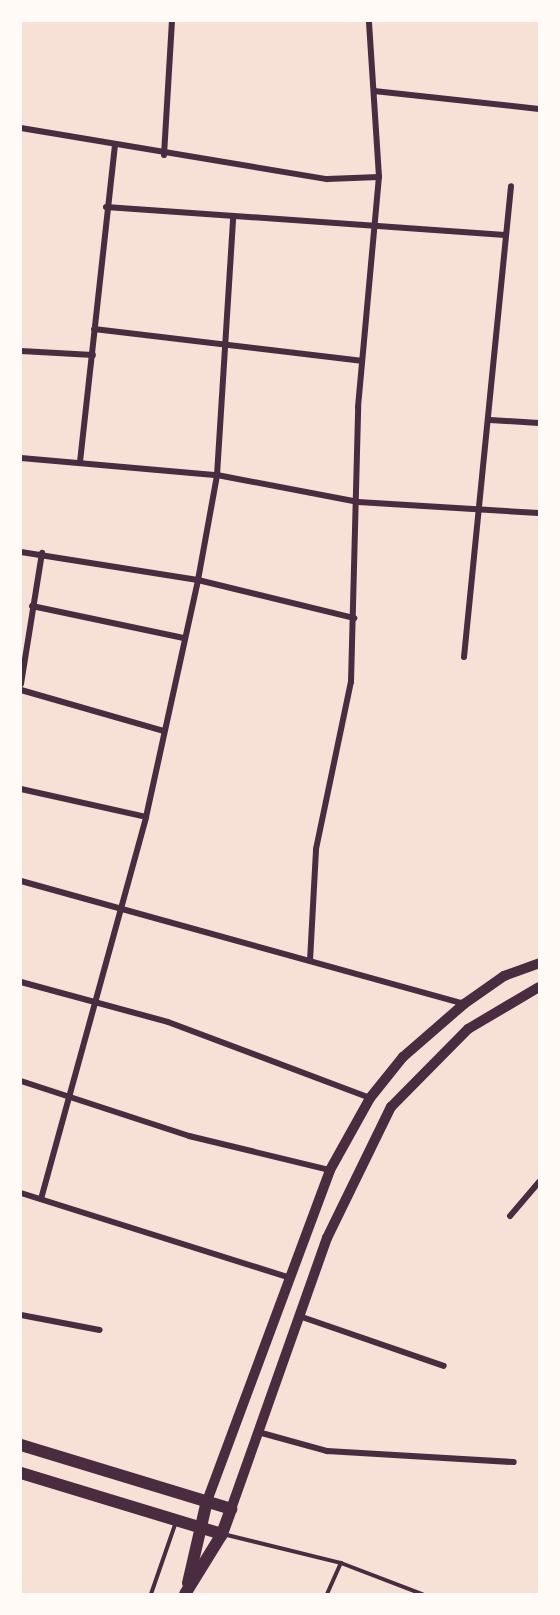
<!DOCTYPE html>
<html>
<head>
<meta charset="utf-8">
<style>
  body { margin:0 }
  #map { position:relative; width:560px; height:1615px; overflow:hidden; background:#f7e1d7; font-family:Lato,sans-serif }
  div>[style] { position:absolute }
  .service>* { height:4px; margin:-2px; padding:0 2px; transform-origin:2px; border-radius:2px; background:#4a2c40 }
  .minor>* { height:6px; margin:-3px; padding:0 3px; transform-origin:3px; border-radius:3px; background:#4a2c40 }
  .tertiary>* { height:10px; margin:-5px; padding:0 5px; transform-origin:5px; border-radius:5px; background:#4a2c40 }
  .primary>* { height:12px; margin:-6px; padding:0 6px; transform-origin:6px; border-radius:6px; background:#4a2c40 }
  span { translate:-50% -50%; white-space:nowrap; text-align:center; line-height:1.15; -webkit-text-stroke:6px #fffaf5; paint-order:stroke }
  .frame { position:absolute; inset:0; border:22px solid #fffaf5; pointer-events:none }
</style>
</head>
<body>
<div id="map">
  <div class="service">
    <i style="left:223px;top:1534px;width:122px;rotate:13.8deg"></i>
    <i style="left:341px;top:1563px;width:87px;rotate:20.9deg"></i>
    <i style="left:151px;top:1594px;width:76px;rotate:-70.9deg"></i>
    <i style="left:327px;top:1594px;width:34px;rotate:-66deg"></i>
  </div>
  <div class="minor">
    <i style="left:374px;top:91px;width:166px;rotate:6.2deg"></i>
    <i style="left:21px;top:128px;width:310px;rotate:9.5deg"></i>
    <i style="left:327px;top:179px;width:52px;rotate:-2.2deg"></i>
    <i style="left:164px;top:155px;width:134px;rotate:-86.6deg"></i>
    <i style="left:106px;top:207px;width:400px;rotate:4deg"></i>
    <i style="left:94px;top:329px;width:269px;rotate:6.8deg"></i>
    <i style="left:21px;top:351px;width:72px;rotate:3.2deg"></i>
    <i style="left:490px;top:420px;width:49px;rotate:3.5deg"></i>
    <i style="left:21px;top:458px;width:197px;rotate:5deg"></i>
    <i style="left:217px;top:475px;width:144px;rotate:10.8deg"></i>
    <i style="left:358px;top:502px;width:181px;rotate:3.5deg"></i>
    <i style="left:80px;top:462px;width:317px;rotate:-83.7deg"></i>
    <i style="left:21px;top:552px;width:179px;rotate:9deg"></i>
    <i style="left:198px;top:580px;width:161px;rotate:13.7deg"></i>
    <i style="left:32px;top:606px;width:155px;rotate:11.9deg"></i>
    <i style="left:464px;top:657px;width:473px;rotate:-84.3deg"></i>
    <i style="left:21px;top:684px;width:133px;rotate:-80.9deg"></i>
    <i style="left:21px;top:690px;width:149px;rotate:16deg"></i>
    <i style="left:21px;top:789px;width:128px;rotate:12.6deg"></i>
    <i style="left:21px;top:881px;width:460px;rotate:15.5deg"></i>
    <i style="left:310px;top:961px;width:112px;rotate:-86.9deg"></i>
    <i style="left:316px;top:849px;width:171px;rotate:-78.2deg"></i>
    <i style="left:351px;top:682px;width:275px;rotate:-88.5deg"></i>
    <i style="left:358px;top:407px;width:231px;rotate:-84.8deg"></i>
    <i style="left:379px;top:177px;width:156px;rotate:-93.7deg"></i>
    <i style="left:21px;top:982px;width:152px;rotate:15.2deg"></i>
    <i style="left:168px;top:1022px;width:216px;rotate:20.6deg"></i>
    <i style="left:21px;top:1081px;width:177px;rotate:18.1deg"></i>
    <i style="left:189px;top:1136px;width:145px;rotate:13.6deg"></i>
    <i style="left:21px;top:1193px;width:279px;rotate:17.5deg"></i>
    <i style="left:41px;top:1199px;width:396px;rotate:-74.6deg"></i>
    <i style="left:146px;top:817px;width:243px;rotate:-77.6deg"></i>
    <i style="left:198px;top:580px;width:107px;rotate:-79.7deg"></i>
    <i style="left:217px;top:475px;width:256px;rotate:-86.4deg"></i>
    <i style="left:510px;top:1216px;width:45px;rotate:-49.5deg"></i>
    <i style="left:21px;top:1315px;width:80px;rotate:10.8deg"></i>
    <i style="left:299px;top:1316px;width:153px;rotate:19deg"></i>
    <i style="left:258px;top:1432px;width:72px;rotate:15.4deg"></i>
    <i style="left:327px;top:1451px;width:187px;rotate:3.4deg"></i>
  </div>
  <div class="tertiary">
    <i style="left:207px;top:1501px;width:353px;rotate:-69.6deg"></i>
    <i style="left:330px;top:1170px;width:82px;rotate:-60.9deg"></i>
    <i style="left:370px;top:1098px;width:53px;rotate:-51.2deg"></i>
    <i style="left:403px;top:1057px;width:81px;rotate:-41deg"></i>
    <i style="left:464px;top:1004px;width:49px;rotate:-35deg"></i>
    <i style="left:504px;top:976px;width:37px;rotate:-20deg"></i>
    <i style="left:231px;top:1509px;width:288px;rotate:-70.5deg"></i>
    <i style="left:327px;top:1238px;width:146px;rotate:-64deg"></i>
    <i style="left:391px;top:1107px;width:110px;rotate:-45.4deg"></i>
    <i style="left:468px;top:1029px;width:82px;rotate:-30.6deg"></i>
  </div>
  <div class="primary">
    <i style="left:21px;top:1445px;width:220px;rotate:16.9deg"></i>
    <i style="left:231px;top:1509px;width:27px;rotate:110deg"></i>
    <i style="left:222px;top:1534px;width:70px;rotate:121.7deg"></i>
    <i style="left:21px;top:1473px;width:210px;rotate:16.9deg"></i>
    <i style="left:188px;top:1583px;width:84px;rotate:-77deg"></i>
  </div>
  <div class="frame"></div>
</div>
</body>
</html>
